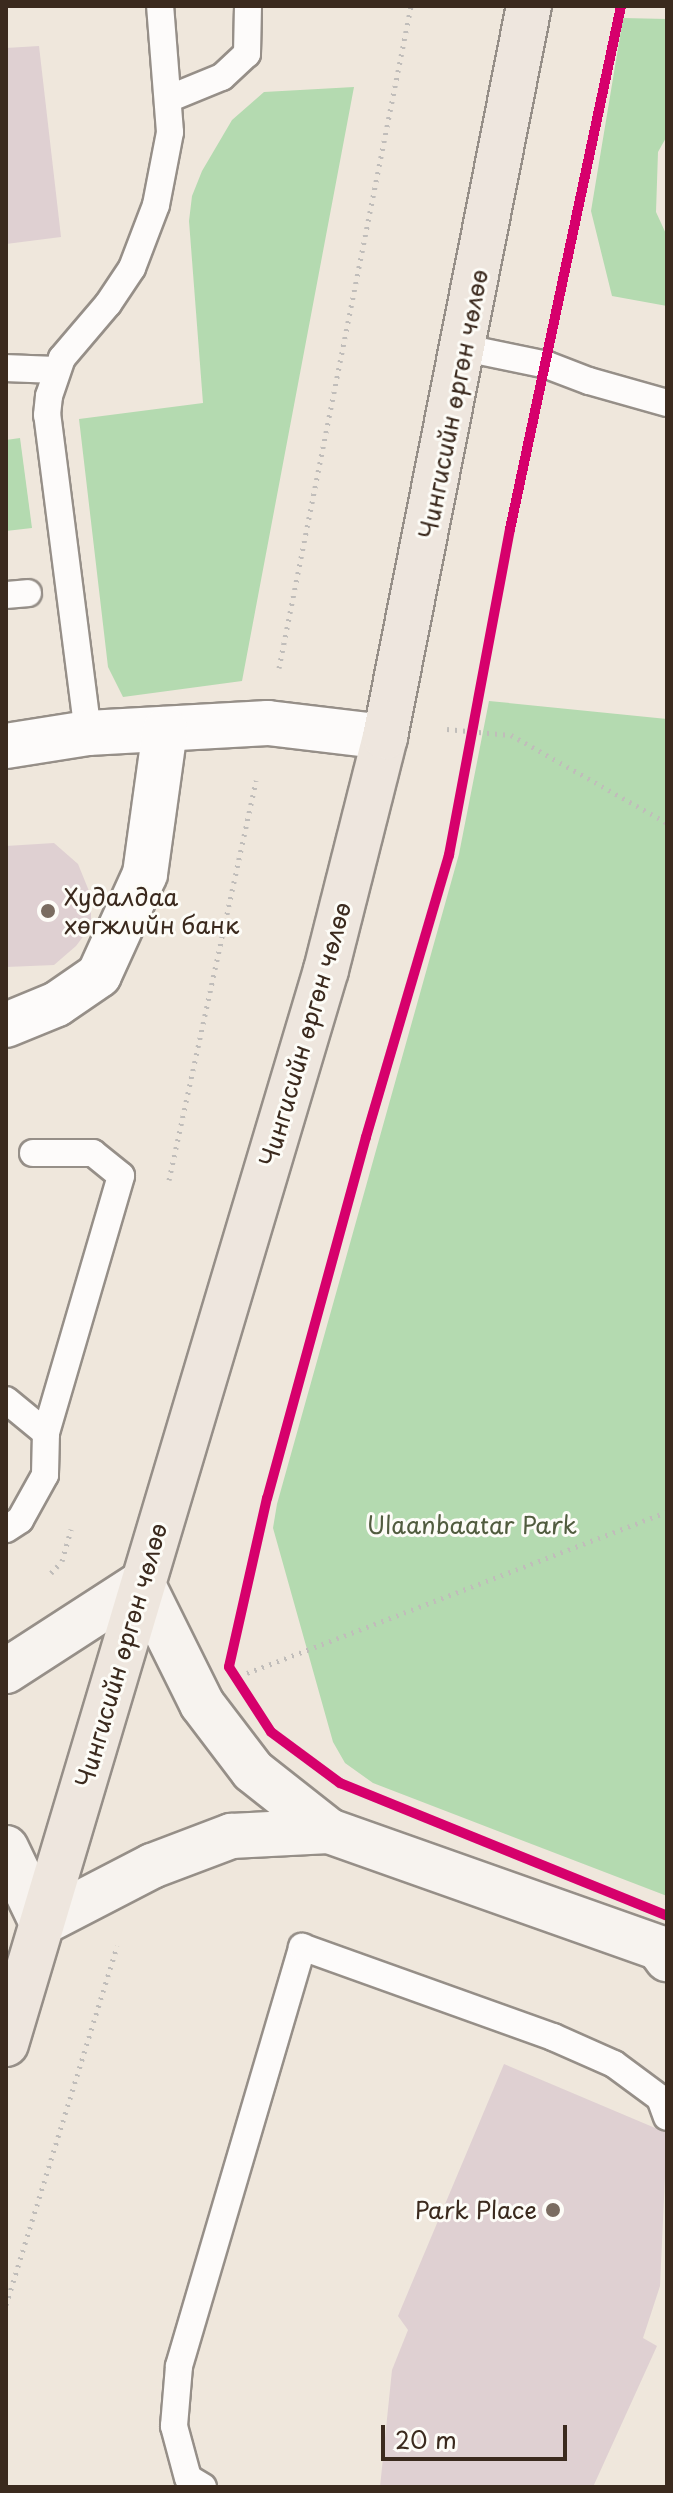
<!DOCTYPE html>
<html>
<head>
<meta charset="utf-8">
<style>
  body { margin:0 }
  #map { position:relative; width:673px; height:2493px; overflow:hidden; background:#efe7dc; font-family:"Playpen Sans",sans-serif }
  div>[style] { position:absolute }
  .green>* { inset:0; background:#b4dab0 }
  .building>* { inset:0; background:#dfd0d2 }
  .path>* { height:5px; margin-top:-2.5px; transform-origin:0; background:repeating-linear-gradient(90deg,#c0bdba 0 2px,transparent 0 8px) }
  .roads { filter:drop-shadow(2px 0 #968f88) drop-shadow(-2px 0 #968f88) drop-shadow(0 2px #968f88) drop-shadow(0 -2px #968f88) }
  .lane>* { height:26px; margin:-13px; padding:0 13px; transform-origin:13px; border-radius:13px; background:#fdfbfa }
  .street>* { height:44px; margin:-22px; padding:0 22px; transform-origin:22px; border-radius:22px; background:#fdfbfa }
  .secondary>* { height:44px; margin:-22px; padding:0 22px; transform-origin:22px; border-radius:22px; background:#f7f3ef }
  .highway>* { height:44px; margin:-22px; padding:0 22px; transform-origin:22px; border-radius:22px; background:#eee6de }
  .cycleway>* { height:10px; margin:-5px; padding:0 5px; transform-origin:5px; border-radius:5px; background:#d6006c }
  .dots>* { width:22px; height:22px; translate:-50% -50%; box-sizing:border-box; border:4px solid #fdfcf7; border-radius:50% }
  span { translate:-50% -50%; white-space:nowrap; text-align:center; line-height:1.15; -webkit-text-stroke:6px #fdfcf7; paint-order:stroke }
  .street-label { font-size:24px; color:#3b2a1e }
  .poi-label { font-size:24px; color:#3b2a1e }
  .left { translate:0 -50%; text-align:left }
  .right { translate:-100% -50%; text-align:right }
  .park-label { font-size:24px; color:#515c3f }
  .frame { position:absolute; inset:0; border:8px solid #3b2a1e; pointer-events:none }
  .scale { position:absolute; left:381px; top:2425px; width:186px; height:36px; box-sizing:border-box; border:4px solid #3b2a1e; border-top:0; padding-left:10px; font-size:24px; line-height:28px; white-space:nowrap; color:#3b2a1e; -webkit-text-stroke:6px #fdfcf7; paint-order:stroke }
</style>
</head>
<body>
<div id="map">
  <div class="green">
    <i style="clip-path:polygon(623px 18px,667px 19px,667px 136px,658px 152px,656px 212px,667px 236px,667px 306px,612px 296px,591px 211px)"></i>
    <i style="clip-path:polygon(354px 87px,242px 681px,123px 697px,108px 667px,79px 419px,203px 403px,189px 221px,192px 196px,202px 171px,232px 120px,264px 92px)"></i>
    <i style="clip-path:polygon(20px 438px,32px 528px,6px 531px,6px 440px)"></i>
    <i style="clip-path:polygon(489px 701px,667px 719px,667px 1896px,373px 1783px,345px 1763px,333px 1742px,273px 1528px,277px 1504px,459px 854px)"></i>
  </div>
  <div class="building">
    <i style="clip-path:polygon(39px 46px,61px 237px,6px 244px,6px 48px)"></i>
    <i style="clip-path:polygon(54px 843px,78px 864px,91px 896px,91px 926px,76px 946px,54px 965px,6px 967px,6px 846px)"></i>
    <i style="clip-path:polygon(504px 2064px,667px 2133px,660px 2286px,643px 2338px,657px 2346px,593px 2487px,380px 2487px,392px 2370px,408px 2330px,398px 2316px)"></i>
  </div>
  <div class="path">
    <i style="left:279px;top:668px;width:675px;rotate:-78.72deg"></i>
    <i style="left:447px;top:729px;width:64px;rotate:5.4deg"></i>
    <i style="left:511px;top:735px;width:179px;rotate:29.4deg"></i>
    <i style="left:169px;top:1180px;width:409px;rotate:-77.7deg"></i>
    <i style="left:51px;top:1573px;width:16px;rotate:-47deg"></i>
    <i style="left:62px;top:1561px;width:33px;rotate:-74deg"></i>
    <i style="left:247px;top:1673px;width:450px;rotate:-21deg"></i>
    <i style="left:6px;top:2305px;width:376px;rotate:-72.8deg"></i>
  </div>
  <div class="roads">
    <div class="lane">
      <i style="left:168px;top:99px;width:58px;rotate:-22.2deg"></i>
      <i style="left:222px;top:77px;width:34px;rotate:-43deg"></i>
      <i style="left:247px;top:54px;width:48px;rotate:-88.8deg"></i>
      <i style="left:465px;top:348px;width:84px;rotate:11.7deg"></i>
      <i style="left:547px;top:365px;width:45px;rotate:20.9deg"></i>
      <i style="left:589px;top:381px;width:81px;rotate:15.8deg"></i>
      <i style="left:6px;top:368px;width:50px;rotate:2.3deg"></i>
      <i style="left:6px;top:595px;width:22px;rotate:-5deg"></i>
      <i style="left:88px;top:733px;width:321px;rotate:-97.3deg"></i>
      <i style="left:47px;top:415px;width:19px;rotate:-84deg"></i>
      <i style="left:49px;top:396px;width:40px;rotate:-71.1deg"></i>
      <i style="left:62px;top:358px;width:71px;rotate:-49.6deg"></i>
      <i style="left:108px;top:304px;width:43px;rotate:-56.3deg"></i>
      <i style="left:132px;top:268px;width:67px;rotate:-69.1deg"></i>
      <i style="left:156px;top:205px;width:74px;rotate:-79.1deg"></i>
      <i style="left:170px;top:132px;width:126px;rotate:-94.5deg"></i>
      <i style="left:33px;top:1153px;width:60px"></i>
      <i style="left:93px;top:1153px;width:36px;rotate:39deg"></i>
      <i style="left:121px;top:1176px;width:268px;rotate:106.3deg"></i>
      <i style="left:6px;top:1400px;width:52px;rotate:39.5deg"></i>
      <i style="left:46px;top:1433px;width:42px;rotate:91.4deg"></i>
      <i style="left:45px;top:1475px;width:51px;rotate:119.1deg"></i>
      <i style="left:20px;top:1520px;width:17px;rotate:147deg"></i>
      <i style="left:203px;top:2487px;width:17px;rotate:-149deg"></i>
      <i style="left:188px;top:2478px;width:54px;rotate:-105.1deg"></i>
      <i style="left:174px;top:2426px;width:60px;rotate:-85.2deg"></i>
      <i style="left:179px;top:2366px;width:437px;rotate:-73.6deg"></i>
      <i style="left:302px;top:1947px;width:267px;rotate:19.7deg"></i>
      <i style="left:553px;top:2037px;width:67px;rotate:23.9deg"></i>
      <i style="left:614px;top:2064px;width:57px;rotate:36.5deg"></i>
      <i style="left:660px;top:2098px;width:20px;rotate:70deg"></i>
    </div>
    <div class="street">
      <i style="left:6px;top:746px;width:83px;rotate:-9deg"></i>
      <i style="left:88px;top:733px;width:180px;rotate:-3.2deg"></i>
      <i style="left:268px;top:723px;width:118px;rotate:6.8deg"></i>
      <i style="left:6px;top:1025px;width:55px;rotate:-22.4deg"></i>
      <i style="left:57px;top:1004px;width:51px;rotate:-34.6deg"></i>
      <i style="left:99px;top:975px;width:111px;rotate:-65.5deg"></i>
      <i style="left:145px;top:874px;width:146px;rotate:-82.1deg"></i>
    </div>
    <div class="secondary">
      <i style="left:6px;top:1671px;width:162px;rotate:-32.9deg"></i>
      <i style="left:142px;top:1583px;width:135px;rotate:63.6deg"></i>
      <i style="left:202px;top:1704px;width:84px;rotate:52.7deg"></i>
      <i style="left:253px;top:1771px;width:97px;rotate:38.3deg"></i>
      <i style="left:329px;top:1831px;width:350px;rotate:19.5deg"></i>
      <i style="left:659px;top:1948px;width:14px;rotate:54deg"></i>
      <i style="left:6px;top:1848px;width:83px;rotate:64.4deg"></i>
      <i style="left:42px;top:1923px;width:124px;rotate:-27.4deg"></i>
      <i style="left:152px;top:1866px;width:85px;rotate:-20.8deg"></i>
      <i style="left:231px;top:1836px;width:98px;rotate:-2.9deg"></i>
    </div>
    <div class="highway">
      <i style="left:6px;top:2044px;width:1121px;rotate:-73.41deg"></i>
      <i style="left:326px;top:970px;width:240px;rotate:-75.8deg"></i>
      <i style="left:385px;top:737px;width:745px;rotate:-78.86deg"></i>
    </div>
  </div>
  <div class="cycleway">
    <i style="left:621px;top:6px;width:535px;rotate:101.98deg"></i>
    <i style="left:510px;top:529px;width:332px;rotate:100.6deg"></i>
    <i style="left:449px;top:855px;width:294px;rotate:106.4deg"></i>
    <i style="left:366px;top:1137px;width:374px;rotate:105.3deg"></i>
    <i style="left:267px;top:1498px;width:173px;rotate:102.7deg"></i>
    <i style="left:229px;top:1667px;width:77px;rotate:57.1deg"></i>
    <i style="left:271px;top:1732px;width:86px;rotate:36.5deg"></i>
    <i style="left:340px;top:1783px;width:353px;rotate:22.1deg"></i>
  </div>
  <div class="dots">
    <i style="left:48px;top:911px;background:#7a6c60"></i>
    <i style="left:553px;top:2210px;background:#7a6c60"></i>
  </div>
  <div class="street-label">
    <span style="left:453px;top:404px;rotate:-79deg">Чингисийн өргөн чөлөө</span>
    <span style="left:305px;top:1034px;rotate:-74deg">Чингисийн өргөн чөлөө</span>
    <span style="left:121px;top:1655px;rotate:-74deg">Чингисийн өргөн чөлөө</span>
  </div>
  <div class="poi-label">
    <span class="left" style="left:64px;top:911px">Худалдаа<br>хөгжлийн банк</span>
    <span class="right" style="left:537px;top:2210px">Park Place</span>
  </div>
  <div class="park-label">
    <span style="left:472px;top:1525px">Ulaanbaatar Park</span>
  </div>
  <div class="frame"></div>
  <div class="scale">20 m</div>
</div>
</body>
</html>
